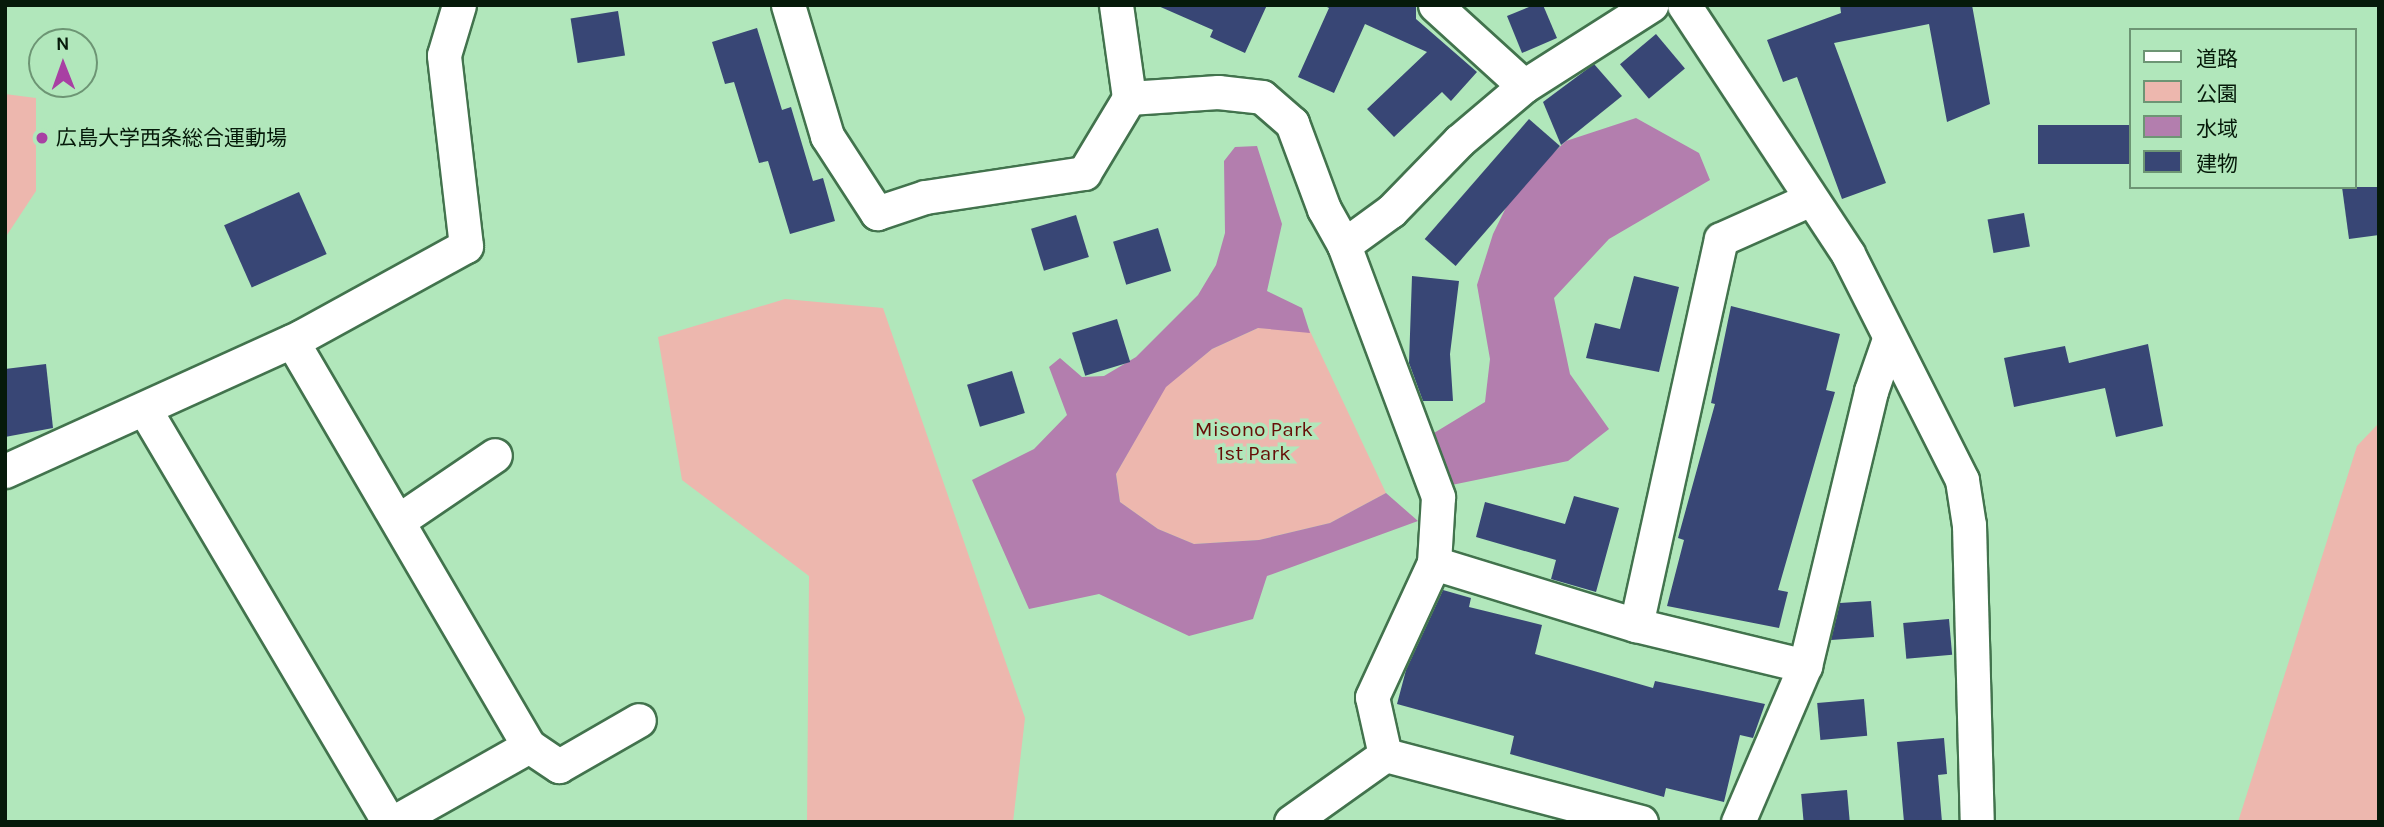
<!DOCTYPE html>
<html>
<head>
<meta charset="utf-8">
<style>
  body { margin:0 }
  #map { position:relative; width:2384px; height:827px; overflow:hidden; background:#b1e7bb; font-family:Karla,"Noto Sans JP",sans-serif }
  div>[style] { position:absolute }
  .green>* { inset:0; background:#edb7ae }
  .water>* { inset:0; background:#b37eae }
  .building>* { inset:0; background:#384675; transform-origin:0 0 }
  .roads { filter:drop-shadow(2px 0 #42734d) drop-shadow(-2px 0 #42734d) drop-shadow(0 2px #42734d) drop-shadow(0 -2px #42734d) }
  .street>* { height:33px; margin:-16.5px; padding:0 16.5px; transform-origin:16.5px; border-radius:16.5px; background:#fff }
  .dots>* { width:19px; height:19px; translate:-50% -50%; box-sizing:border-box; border:4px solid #b1e7bb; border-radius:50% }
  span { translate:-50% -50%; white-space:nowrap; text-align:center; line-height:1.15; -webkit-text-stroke:7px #b1e7bb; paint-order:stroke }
  .poi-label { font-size:21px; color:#061a0a }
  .left { translate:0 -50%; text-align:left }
  .park-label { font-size:21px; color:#660e07 }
  .frame { position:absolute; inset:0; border:7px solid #061a0a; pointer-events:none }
  .legend { position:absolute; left:2129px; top:28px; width:228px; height:161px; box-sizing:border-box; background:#b1e7bb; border:2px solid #6d9574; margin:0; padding:9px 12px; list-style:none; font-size:21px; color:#061a0a }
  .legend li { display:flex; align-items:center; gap:14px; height:35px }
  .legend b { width:35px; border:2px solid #6d9574 }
  .north { position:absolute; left:28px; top:28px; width:70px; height:70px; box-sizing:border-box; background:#b1e7bb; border:2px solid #6d9574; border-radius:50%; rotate:359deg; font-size:19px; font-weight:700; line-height:28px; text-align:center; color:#061a0a }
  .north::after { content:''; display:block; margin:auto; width:24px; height:32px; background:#a840a3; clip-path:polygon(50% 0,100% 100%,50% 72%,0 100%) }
</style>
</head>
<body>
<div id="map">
  <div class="green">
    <i style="clip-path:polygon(5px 94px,36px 98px,36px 191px,5px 238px)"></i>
    <i style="clip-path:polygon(785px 299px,883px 308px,1025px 718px,1013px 822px,807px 822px,809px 576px,682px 480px,658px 337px)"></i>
    <i style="clip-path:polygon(1258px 328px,1309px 329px,1386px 493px,1330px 523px,1259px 540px,1194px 544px,1158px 529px,1120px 502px,1116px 474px,1165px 387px,1212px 349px)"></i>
    <i style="clip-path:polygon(2379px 423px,2379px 822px,2238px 822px,2357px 446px)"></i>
  </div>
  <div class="water">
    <i style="clip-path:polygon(1636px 118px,1699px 153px,1710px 180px,1609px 239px,1554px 298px,1570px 374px,1609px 429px,1568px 461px,1437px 488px,1434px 433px,1485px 402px,1490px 359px,1477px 285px,1493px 234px,1515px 189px,1566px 141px)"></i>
    <i style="clip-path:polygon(1257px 146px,1282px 224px,1267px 291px,1302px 308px,1310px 333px,1258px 328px,1212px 349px,1166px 387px,1116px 474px,1120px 502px,1158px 529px,1194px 544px,1259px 540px,1330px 523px,1386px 493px,1418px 521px,1267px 576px,1253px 619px,1189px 636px,1099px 594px,1029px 609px,972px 480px,1034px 449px,1067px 415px,1049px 367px,1060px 358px,1082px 377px,1104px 376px,1136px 357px,1198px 295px,1216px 265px,1225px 233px,1224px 161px,1235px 147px)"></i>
  </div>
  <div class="building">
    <i style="clip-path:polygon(1156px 5px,1267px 5px,1245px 53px,1210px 37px,1213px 30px)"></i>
    <i style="clip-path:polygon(1323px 5px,1416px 5px,1416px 19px,1477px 72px,1451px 101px,1442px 92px,1394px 137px,1367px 109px,1427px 52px,1365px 24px,1334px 93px,1298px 77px,1329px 8px)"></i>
    <i style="clip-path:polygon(1534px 5px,1543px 5px,1557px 38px,1522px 53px,1507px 16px)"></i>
    <i style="clip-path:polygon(1840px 5px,1972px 5px,1990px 104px,1947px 122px,1929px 24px,1834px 43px,1886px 183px,1842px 199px,1797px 77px,1783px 82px,1767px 40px,1841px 13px)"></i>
    <i style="left:618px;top:11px;width:45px;height:48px;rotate:81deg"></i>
    <i style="clip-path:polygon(757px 28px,782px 110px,791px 107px,813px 181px,823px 178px,835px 221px,790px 234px,768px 161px,759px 163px,734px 82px,725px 84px,712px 42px)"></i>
    <i style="left:1656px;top:34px;width:45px;height:47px;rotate:50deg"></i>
    <i style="clip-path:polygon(1594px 64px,1622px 96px,1561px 145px,1543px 102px)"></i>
    <i style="left:1529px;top:119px;width:41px;height:159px;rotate:41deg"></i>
    <i style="left:2130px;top:125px;width:39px;height:92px;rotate:90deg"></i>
    <i style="clip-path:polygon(2342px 187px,2379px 187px,2379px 235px,2349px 239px)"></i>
    <i style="left:299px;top:192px;width:68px;height:82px;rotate:66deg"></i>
    <i style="left:2024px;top:213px;width:34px;height:37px;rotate:80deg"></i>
    <i style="left:1076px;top:215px;width:44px;height:47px;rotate:73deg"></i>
    <i style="left:1158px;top:228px;width:45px;height:47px;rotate:73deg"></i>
    <i style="clip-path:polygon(1412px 276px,1459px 281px,1450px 354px,1453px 401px,1423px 401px,1409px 363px)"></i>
    <i style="clip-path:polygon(1634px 276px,1679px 287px,1659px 372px,1586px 358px,1595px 323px,1620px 329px)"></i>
    <i style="clip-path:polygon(1731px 306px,1840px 334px,1826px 390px,1835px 392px,1778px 590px,1788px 592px,1779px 628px,1667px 606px,1684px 540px,1678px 538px,1715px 404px,1711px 403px)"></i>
    <i style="left:1117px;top:319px;width:45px;height:47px;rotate:73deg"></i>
    <i style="clip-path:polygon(2148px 344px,2163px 426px,2116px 437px,2105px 388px,2014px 407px,2004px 358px,2065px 346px,2069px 363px)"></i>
    <i style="clip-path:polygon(46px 364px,53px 428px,5px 437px,5px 369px)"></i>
    <i style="left:1012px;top:371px;width:44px;height:47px;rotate:73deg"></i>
    <i style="clip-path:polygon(1574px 496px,1619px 508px,1596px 592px,1551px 579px,1556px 560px,1476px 537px,1485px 502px,1565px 524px)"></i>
    <i style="clip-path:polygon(1443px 590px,1471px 598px,1469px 607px,1542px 625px,1535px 654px,1653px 688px,1655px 681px,1765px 704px,1753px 738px,1740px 735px,1724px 802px,1666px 788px,1664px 797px,1510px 754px,1514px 736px,1397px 704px,1406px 670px)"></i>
    <i style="clip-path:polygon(1871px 601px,1874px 637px,1831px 640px,1840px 603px)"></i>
    <i style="left:1949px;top:619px;width:36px;height:46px;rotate:85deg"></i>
    <i style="left:1864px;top:699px;width:37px;height:47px;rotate:85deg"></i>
    <i style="clip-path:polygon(1944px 738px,1947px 774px,1938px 775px,1942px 822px,1904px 822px,1897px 742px)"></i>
    <i style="left:1847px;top:790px;width:32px;height:46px;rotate:85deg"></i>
  </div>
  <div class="roads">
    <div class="street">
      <i style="left:788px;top:5px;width:137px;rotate:73.4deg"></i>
      <i style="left:827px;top:136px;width:92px;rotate:57deg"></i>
      <i style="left:877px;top:213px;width:51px;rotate:-18.4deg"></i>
      <i style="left:925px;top:197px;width:161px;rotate:-8.6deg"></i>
      <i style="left:1084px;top:173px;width:87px;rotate:-59deg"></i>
      <i style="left:1129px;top:98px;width:89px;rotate:-3.9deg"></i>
      <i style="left:1218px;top:92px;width:44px;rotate:6.5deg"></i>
      <i style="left:1262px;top:97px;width:40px;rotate:41deg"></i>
      <i style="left:1292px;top:123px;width:92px;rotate:69.6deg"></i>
      <i style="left:1324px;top:209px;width:41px;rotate:60.9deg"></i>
      <i style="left:1344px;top:245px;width:58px;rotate:-35.9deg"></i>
      <i style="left:1391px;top:211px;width:98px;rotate:-45.8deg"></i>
      <i style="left:1459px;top:141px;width:85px;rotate:-40.2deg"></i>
      <i style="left:1524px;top:86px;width:151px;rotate:-32.5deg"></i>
      <i style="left:1116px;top:5px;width:94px;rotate:82deg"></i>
      <i style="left:1435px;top:5px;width:120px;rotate:42.3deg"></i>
      <i style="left:1684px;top:5px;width:298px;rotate:56.6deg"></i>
      <i style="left:1848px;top:254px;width:253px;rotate:63.2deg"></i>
      <i style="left:1962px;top:480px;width:46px;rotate:81.2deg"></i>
      <i style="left:1969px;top:525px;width:297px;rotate:88.5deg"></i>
      <i style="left:1344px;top:245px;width:269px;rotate:69.5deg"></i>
      <i style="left:1438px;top:497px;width:66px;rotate:93.5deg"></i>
      <i style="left:292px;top:341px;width:469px;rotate:59.7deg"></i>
      <i style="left:529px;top:746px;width:155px;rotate:150.6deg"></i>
      <i style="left:145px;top:410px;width:479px;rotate:59.4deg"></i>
      <i style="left:5px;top:471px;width:326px;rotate:-24.4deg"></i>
      <i style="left:302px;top:336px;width:187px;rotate:-28.8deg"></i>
      <i style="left:466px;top:246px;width:192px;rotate:-96.6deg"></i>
      <i style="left:444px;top:55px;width:52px;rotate:-73.3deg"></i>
      <i style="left:398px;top:521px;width:117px;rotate:-34.2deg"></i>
      <i style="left:1636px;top:625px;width:174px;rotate:13.6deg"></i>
      <i style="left:529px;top:746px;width:36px;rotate:34deg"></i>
      <i style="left:559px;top:766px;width:92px;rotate:-29.9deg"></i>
      <i style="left:1291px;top:822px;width:115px;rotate:-35.5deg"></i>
      <i style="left:1641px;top:822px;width:265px;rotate:-165.3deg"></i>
      <i style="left:1385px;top:755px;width:59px;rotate:-102.6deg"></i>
      <i style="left:1372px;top:697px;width:148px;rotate:-65.2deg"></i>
      <i style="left:1434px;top:563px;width:211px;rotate:17.1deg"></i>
      <i style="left:1636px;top:625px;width:395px;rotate:-77.6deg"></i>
      <i style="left:1721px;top:239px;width:98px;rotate:-24deg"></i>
      <i style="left:1738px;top:822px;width:170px;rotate:-66.8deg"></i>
      <i style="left:1805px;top:666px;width:283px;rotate:-76.5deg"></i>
      <i style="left:1871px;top:391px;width:52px;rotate:-70.9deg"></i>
    </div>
  </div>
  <div class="dots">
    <i style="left:42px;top:138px;background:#a840a3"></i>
  </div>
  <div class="poi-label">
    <span class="left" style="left:56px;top:138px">広島大学西条総合運動場</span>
  </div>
  <div class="park-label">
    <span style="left:1254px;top:441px">Misono Park<br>1st Park</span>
  </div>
  <div class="frame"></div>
  <ul class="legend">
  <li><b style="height:9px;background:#fff"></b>道路</li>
  <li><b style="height:19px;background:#edb7ae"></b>公園</li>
  <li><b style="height:19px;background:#b37eae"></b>水域</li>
  <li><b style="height:19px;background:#384675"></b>建物</li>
  </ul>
  <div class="north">N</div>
</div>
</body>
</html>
